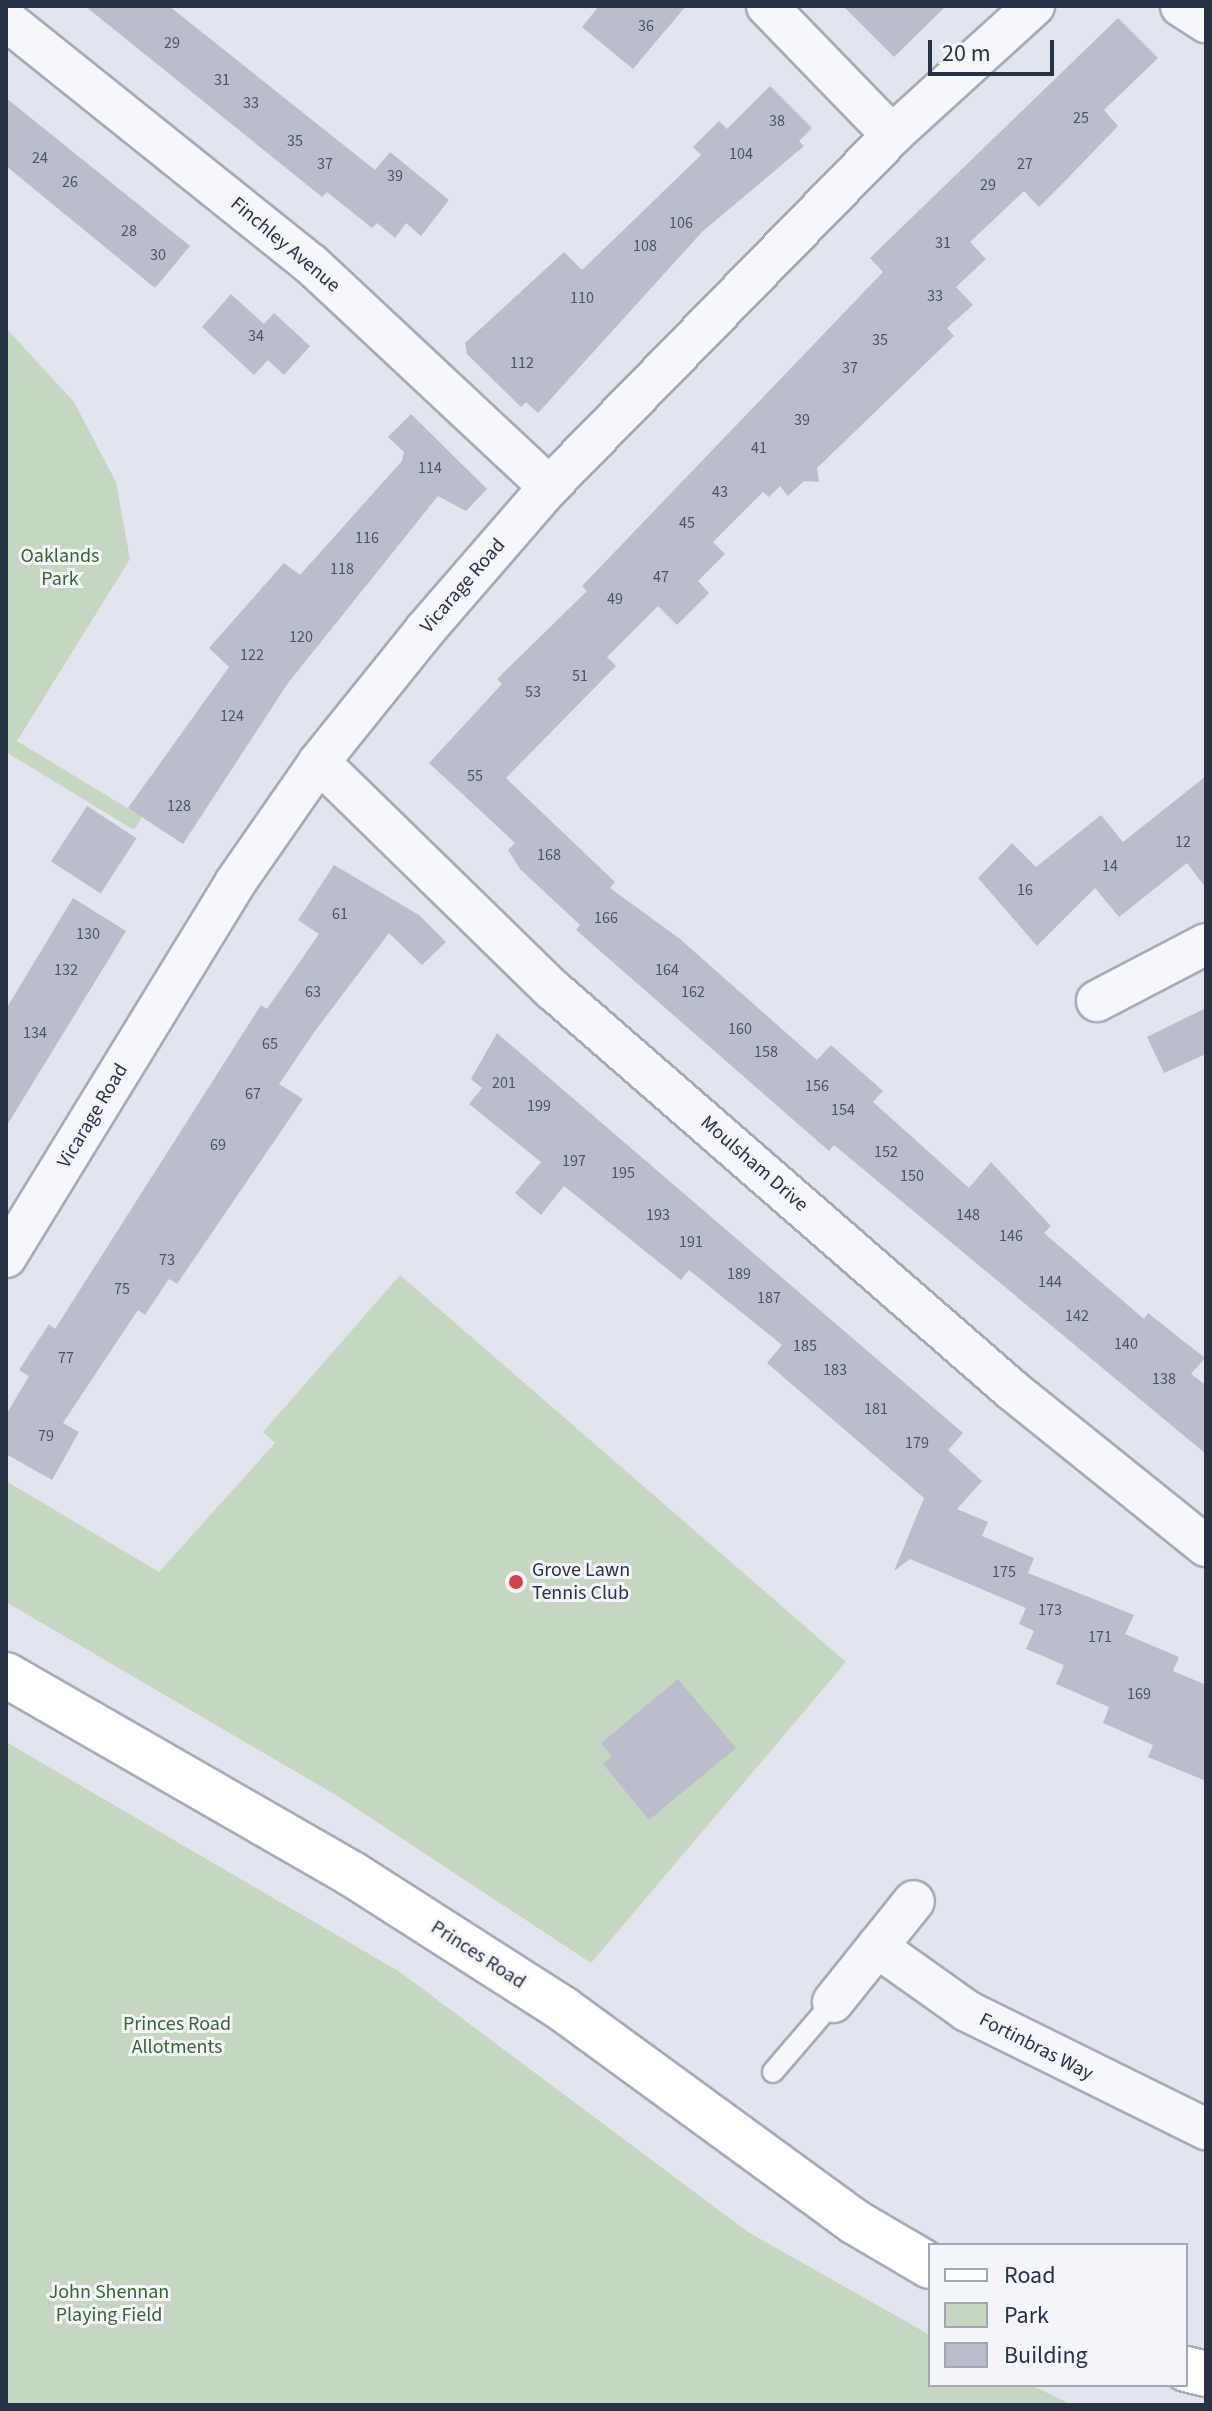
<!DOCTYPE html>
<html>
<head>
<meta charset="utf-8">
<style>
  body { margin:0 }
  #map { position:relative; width:1212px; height:2411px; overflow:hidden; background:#e3e5ec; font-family:"Source Sans 3",sans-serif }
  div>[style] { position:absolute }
  .green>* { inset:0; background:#c6d6c3 }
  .building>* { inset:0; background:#babeca; transform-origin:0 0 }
  .roads { filter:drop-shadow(2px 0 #a7abb7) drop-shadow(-2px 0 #a7abb7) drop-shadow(0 2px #a7abb7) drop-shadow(0 -2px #a7abb7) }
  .service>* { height:20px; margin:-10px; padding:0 10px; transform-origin:10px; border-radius:10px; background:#f6f7fa }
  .minor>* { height:40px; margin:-20px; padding:0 20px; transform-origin:20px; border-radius:20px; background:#f6f7fa }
  .primary>* { height:44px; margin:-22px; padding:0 22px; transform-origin:22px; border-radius:22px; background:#fff }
  .dots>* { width:22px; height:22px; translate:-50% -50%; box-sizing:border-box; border:4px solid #f3f5f9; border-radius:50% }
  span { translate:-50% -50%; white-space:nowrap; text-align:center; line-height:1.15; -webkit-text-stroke:6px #f3f5f9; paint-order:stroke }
  .number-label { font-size:16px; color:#4d5466 }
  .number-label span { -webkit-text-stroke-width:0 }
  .street-label { font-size:20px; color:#293145 }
  .park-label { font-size:20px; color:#3a6236 }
  .poi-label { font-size:20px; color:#293145 }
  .left { translate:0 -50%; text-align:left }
  .frame { position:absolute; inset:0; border:8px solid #293145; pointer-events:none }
  .legend { position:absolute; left:928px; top:2243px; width:260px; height:144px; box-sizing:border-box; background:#f3f5f9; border:2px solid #a2a7b1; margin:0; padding:10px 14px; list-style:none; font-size:24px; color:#293145 }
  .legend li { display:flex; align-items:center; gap:16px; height:40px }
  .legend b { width:40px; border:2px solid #a2a7b1 }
  .scale { position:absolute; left:928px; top:40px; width:126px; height:36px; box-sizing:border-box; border:4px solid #293145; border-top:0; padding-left:10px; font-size:24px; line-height:28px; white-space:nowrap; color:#293145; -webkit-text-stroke:6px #f3f5f9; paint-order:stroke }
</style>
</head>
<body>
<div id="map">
  <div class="green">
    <i style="clip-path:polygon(6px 328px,74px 402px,116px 482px,130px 559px,17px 741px,142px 817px,134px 830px,6px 752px)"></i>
    <i style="clip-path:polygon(400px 1275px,846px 1662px,591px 1963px,339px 1797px,6px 1602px,6px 1481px,159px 1572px,275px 1443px,263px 1432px)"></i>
    <i style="clip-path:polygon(6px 1742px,400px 1972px,748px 2232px,930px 2335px,930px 2385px,1031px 2385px,1072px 2405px,6px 2405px)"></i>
  </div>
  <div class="building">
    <i style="clip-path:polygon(85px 6px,169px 6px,375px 170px,390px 152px,449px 200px,421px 236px,406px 223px,395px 238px,377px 223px,372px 228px,327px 192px,322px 197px)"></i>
    <i style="clip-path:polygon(599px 6px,686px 6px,633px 69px,582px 27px)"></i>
    <i style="clip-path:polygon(843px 6px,946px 6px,894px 57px)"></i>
    <i style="clip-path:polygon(1118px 18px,1158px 58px,1104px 110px,1118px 126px,1066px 180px,1039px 207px,1024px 191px,970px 242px,986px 259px,956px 287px,973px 305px,947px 328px,954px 336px,817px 468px,819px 482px,804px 481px,788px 496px,780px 486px,769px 497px,763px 492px,713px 542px,725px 554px,698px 581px,709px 593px,677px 625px,658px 606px,607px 657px,616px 666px,506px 778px,615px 882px,610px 888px,680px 939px,817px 1060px,831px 1045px,883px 1091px,873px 1102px,969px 1188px,991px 1162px,1051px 1226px,1044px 1233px,1144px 1319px,1148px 1313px,1205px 1358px,1191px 1374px,1206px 1385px,1206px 1454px,834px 1145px,829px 1151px,576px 930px,580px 925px,520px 869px,508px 850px,515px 843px,429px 763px,502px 684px,497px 679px,587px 591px,582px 586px,883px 272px,870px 258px)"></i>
    <i style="clip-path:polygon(770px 86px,812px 128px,799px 141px,804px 146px,702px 232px,538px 413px,526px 402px,521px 407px,467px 354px,465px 343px,564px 252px,582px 270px,701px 155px,693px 147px,719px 121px,727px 129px)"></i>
    <i style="clip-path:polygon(6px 98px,190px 246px,155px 288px,6px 166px)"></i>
    <i style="clip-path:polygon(231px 294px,264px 324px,274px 313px,310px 346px,284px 375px,268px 360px,254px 375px,202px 327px)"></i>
    <i style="clip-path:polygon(411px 414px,487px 489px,466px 511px,438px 496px,288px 683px,183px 844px,128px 808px,229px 667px,209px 648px,284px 563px,300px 575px,402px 461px,404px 452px,388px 437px)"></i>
    <i style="clip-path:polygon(1206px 776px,1206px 888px,1187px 863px,1119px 917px,1095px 888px,1037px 946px,978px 878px,1012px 843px,1036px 867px,1101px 815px,1123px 842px)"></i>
    <i style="left:87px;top:806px;width:59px;height:66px;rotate:33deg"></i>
    <i style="clip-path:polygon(334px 865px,419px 915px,446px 942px,422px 965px,389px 933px,315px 1031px,279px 1084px,303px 1099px,177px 1284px,169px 1279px,145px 1315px,138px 1310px,63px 1423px,79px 1432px,52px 1480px,6px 1454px,6px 1415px,29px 1376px,19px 1370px,49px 1324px,55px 1329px,261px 1005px,267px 1009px,319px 934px,298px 920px)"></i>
    <i style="clip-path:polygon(73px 898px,126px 931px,6px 1127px,6px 1009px)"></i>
    <i style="clip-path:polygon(1206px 1008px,1206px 1054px,1164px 1073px,1147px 1037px)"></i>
    <i style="clip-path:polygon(497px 1033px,963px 1433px,948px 1450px,982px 1481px,957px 1509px,988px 1522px,982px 1536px,1034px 1558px,1028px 1573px,1134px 1615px,1125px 1634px,1179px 1657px,1173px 1671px,1206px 1685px,1206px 1781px,1148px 1757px,1153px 1745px,1103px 1723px,1109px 1707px,1056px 1684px,1064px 1665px,1026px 1649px,1034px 1631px,1019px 1624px,1026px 1608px,910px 1559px,894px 1571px,924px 1498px,767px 1363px,782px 1345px,689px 1270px,681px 1280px,564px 1186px,541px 1215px,515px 1193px,541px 1162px,469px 1104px,482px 1088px,471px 1079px)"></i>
    <i style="clip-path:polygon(678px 1679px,736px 1748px,649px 1820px,603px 1764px,612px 1756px,601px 1743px)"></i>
  </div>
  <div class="roads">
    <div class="service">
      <i style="left:773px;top:2072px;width:92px;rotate:-49.4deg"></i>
    </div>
    <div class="minor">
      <i style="left:767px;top:6px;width:180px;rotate:45.9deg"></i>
      <i style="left:1181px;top:6px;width:30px;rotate:33deg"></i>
      <i style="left:6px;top:20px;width:391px;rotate:38.7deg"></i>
      <i style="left:311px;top:264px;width:326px;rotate:43.1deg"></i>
      <i style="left:319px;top:762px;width:327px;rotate:44.3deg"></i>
      <i style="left:553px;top:990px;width:609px;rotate:41.07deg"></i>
      <i style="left:1012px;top:1390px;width:249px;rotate:38.8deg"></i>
      <i style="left:1097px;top:1001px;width:123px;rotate:-27.6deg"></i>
      <i style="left:6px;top:1257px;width:439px;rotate:-58.5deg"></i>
      <i style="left:235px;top:883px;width:147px;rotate:-55.2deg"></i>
      <i style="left:319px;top:762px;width:169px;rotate:-51.2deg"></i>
      <i style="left:425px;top:630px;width:189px;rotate:-49.1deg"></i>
      <i style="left:549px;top:487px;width:491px;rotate:-45.7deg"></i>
      <i style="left:892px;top:135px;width:192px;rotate:-42.3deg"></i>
      <i style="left:877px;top:1947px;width:110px;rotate:35.4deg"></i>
      <i style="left:967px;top:2011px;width:267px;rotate:26.3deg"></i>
      <i style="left:833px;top:2002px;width:129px;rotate:-51.3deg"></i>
    </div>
    <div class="primary">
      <i style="left:6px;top:1675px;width:399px;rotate:29.9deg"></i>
      <i style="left:352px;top:1874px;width:250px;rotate:32.6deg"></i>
      <i style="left:563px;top:2009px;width:361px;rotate:36.1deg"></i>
      <i style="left:855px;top:2222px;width:87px;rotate:30.4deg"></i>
      <i style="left:1186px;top:2369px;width:21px;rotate:14deg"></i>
    </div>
  </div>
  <div class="dots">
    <i style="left:516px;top:1582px;background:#d6424a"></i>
  </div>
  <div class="number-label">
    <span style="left:646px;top:26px">36</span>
    <span style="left:172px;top:43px">29</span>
    <span style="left:222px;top:80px">31</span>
    <span style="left:251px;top:103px">33</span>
    <span style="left:1081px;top:118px">25</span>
    <span style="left:777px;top:121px">38</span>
    <span style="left:295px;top:141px">35</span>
    <span style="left:741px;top:154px">104</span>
    <span style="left:40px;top:158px">24</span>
    <span style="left:325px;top:164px">37</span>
    <span style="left:1025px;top:164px">27</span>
    <span style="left:395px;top:176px">39</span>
    <span style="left:70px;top:182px">26</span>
    <span style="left:988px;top:185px">29</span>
    <span style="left:681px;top:223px">106</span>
    <span style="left:129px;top:231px">28</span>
    <span style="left:943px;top:243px">31</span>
    <span style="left:645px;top:246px">108</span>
    <span style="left:158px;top:255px">30</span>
    <span style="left:935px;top:296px">33</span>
    <span style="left:582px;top:298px">110</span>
    <span style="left:256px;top:336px">34</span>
    <span style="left:880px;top:340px">35</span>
    <span style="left:522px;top:363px">112</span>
    <span style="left:850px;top:368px">37</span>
    <span style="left:802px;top:420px">39</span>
    <span style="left:759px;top:448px">41</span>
    <span style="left:430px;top:468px">114</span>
    <span style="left:720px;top:492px">43</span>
    <span style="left:687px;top:523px">45</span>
    <span style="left:367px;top:538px">116</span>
    <span style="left:342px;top:569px">118</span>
    <span style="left:661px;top:577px">47</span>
    <span style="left:615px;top:599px">49</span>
    <span style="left:301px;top:637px">120</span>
    <span style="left:252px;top:655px">122</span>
    <span style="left:580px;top:676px">51</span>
    <span style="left:533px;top:692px">53</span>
    <span style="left:232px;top:716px">124</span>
    <span style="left:475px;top:776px">55</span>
    <span style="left:179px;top:806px">128</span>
    <span style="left:1183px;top:842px">12</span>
    <span style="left:549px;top:855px">168</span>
    <span style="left:1110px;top:866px">14</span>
    <span style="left:1025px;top:890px">16</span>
    <span style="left:340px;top:914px">61</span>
    <span style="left:606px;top:918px">166</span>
    <span style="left:88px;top:934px">130</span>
    <span style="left:66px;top:970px">132</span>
    <span style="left:667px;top:970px">164</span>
    <span style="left:313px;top:992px">63</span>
    <span style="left:693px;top:992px">162</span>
    <span style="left:740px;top:1029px">160</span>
    <span style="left:35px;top:1033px">134</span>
    <span style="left:270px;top:1044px">65</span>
    <span style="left:766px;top:1052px">158</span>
    <span style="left:504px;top:1083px">201</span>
    <span style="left:817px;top:1086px">156</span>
    <span style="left:253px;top:1094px">67</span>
    <span style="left:539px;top:1106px">199</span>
    <span style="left:843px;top:1110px">154</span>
    <span style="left:218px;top:1145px">69</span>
    <span style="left:886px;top:1152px">152</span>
    <span style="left:574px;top:1161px">197</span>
    <span style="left:623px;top:1173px">195</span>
    <span style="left:912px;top:1176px">150</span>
    <span style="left:658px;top:1215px">193</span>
    <span style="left:968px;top:1215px">148</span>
    <span style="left:1011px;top:1236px">146</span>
    <span style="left:691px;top:1242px">191</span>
    <span style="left:167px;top:1260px">73</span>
    <span style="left:739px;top:1274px">189</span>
    <span style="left:1050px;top:1282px">144</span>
    <span style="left:122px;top:1289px">75</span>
    <span style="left:769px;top:1298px">187</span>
    <span style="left:1077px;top:1316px">142</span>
    <span style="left:1126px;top:1344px">140</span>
    <span style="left:805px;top:1346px">185</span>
    <span style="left:66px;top:1358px">77</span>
    <span style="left:835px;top:1370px">183</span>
    <span style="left:1164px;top:1379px">138</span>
    <span style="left:876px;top:1409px">181</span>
    <span style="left:46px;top:1436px">79</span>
    <span style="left:917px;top:1443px">179</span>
    <span style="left:1004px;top:1572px">175</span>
    <span style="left:1050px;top:1610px">173</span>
    <span style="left:1100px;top:1637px">171</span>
    <span style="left:1139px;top:1694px">169</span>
  </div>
  <div class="street-label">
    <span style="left:285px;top:245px;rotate:40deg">Finchley Avenue</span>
    <span style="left:463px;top:586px;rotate:-49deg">Vicarage Road</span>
    <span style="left:93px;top:1116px;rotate:-59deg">Vicarage Road</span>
    <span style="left:754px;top:1164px;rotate:41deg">Moulsham Drive</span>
    <span style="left:478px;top:1955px;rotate:33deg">Princes Road</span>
    <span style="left:1036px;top:2047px;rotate:27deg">Fortinbras Way</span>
  </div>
  <div class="park-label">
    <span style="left:60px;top:568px">Oaklands<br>Park</span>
    <span style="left:177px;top:2036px">Princes Road<br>Allotments</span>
    <span style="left:109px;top:2304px">John Shennan<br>Playing Field</span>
  </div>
  <div class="poi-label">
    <span class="left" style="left:532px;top:1582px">Grove Lawn<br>Tennis Club</span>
  </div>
  <div class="frame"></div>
  <ul class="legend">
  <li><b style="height:10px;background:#fff"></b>Road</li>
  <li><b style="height:22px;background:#c6d6c3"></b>Park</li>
  <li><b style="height:22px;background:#babeca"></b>Building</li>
  </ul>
  <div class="scale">20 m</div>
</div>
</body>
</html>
